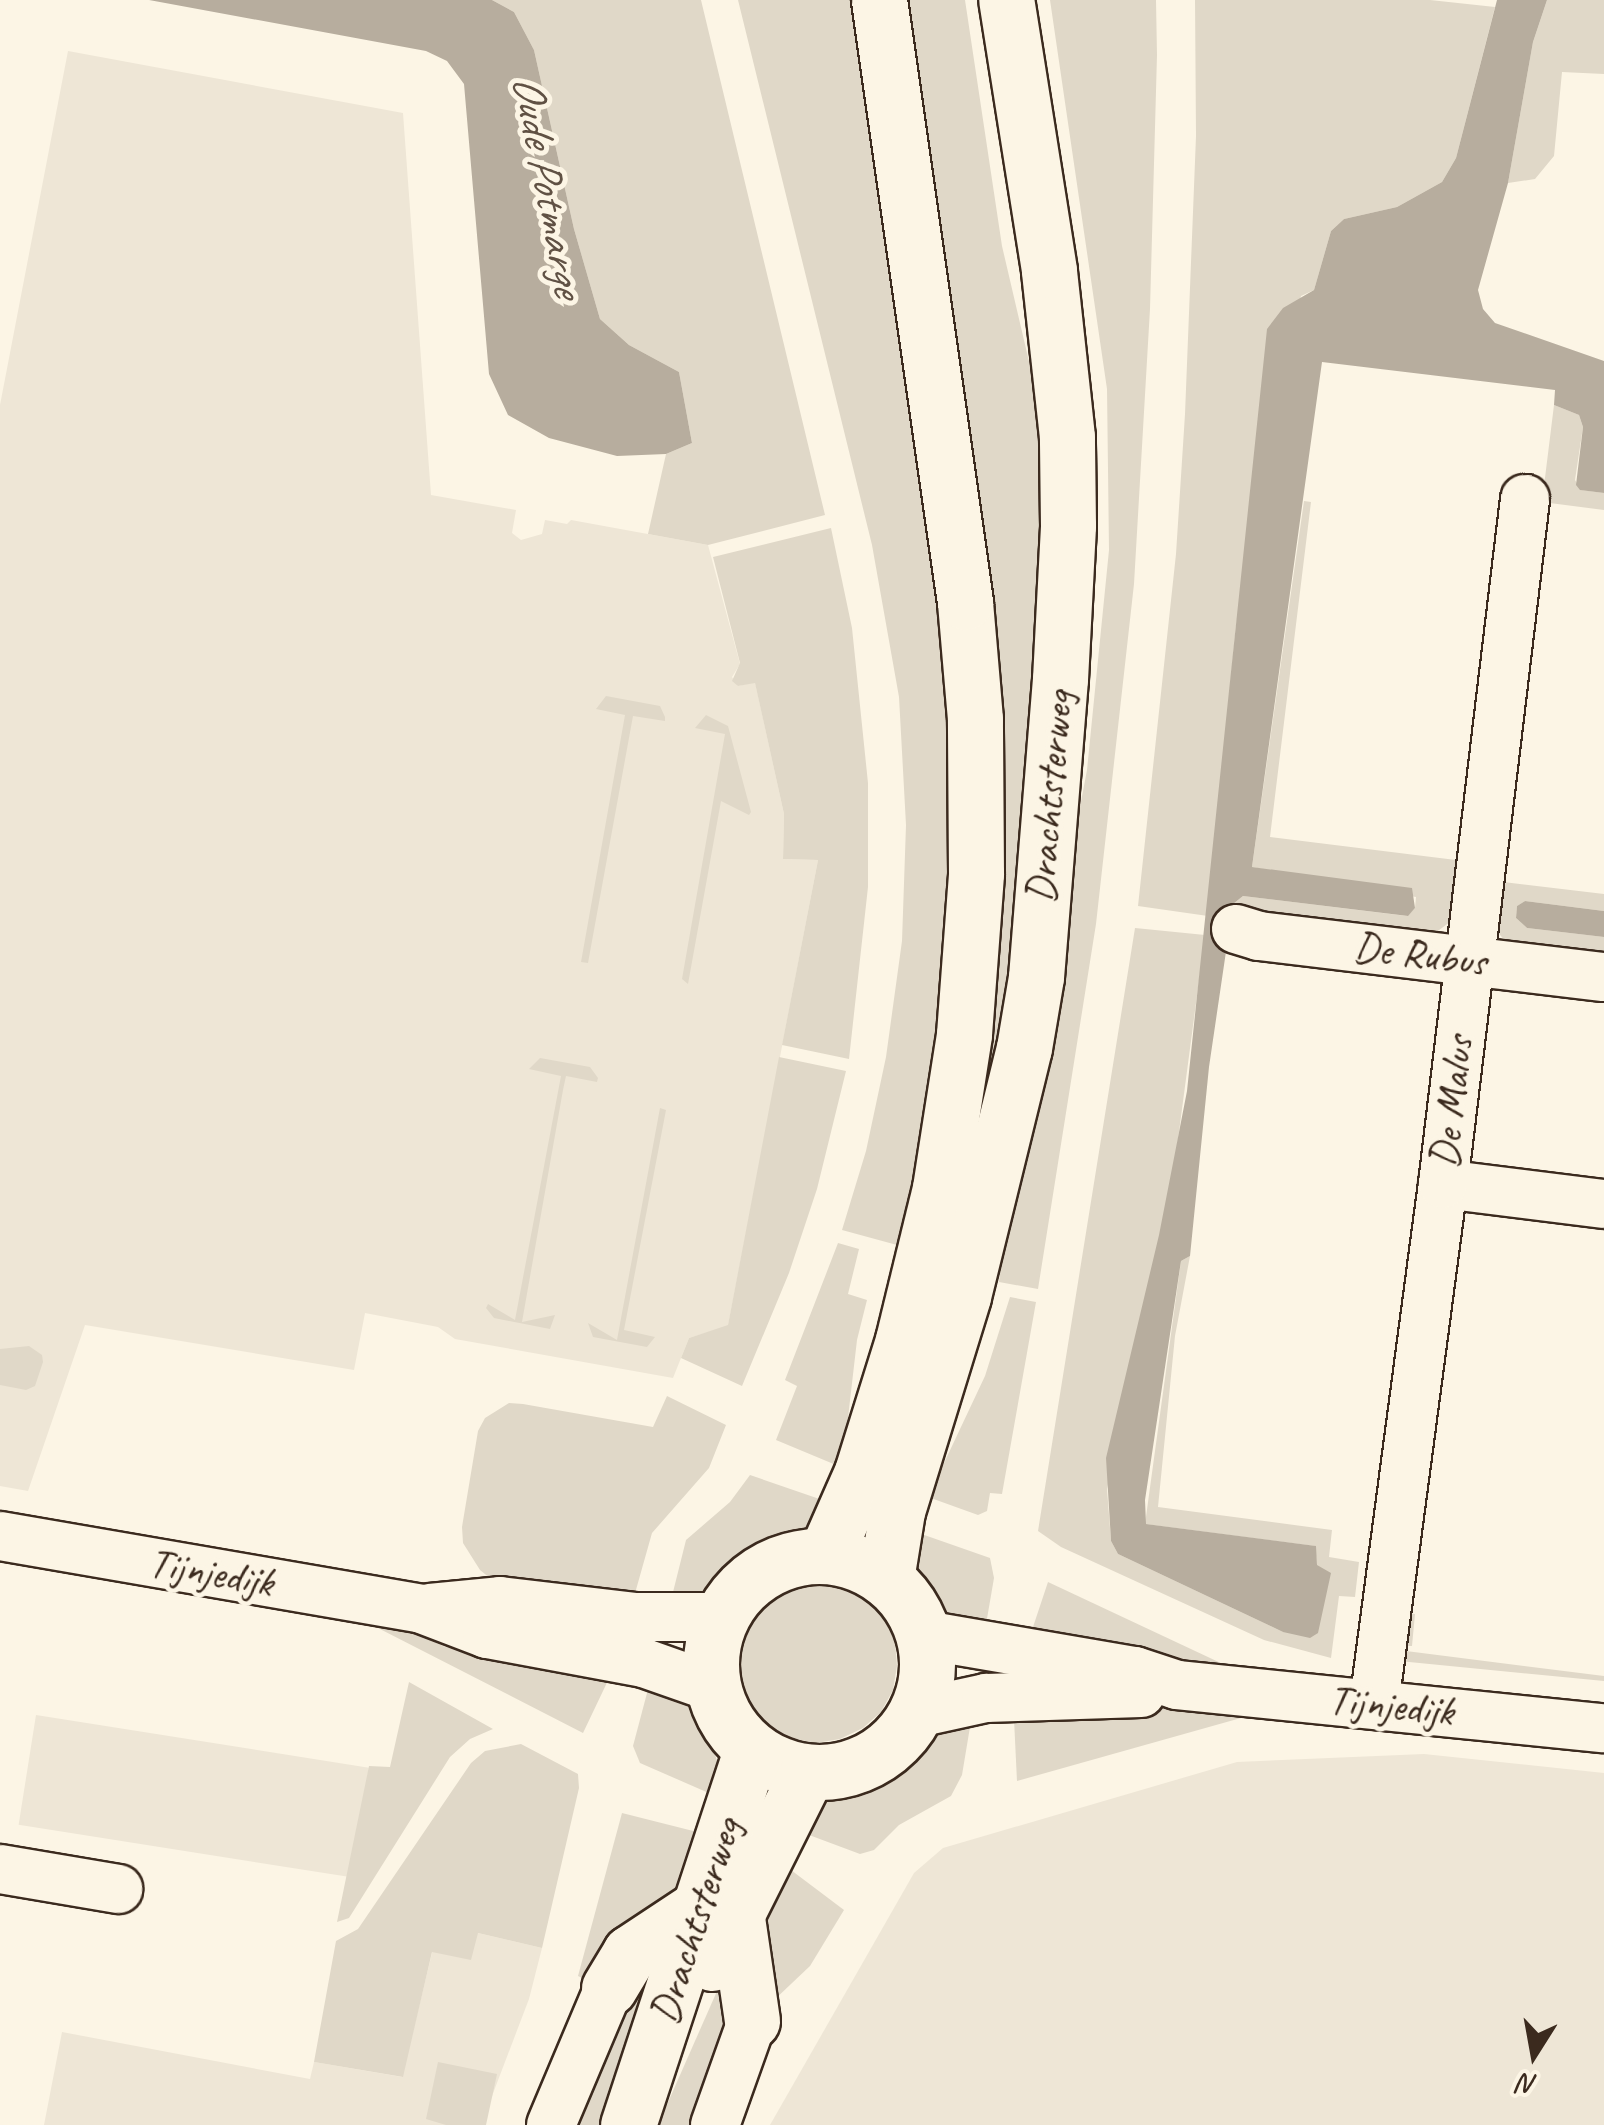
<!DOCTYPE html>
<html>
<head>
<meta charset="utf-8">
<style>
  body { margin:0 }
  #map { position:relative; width:1604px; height:2125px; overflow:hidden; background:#fcf5e5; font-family:Caveat,sans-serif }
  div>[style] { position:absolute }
  .built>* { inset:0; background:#eee6d6; transform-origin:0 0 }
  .green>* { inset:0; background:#e0d8c8 }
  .water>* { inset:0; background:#b7ad9e }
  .roads { filter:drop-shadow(2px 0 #3b2a1e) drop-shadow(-2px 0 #3b2a1e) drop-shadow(0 2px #3b2a1e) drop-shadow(0 -2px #3b2a1e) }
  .minor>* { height:48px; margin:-24px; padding:0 24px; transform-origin:24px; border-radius:24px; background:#fcf5e5 }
  .major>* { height:55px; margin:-27.5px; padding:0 27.5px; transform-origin:27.5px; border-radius:27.5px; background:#fcf5e5 }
  .major>.ring { margin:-27.5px; padding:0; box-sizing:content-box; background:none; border:55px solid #fcf5e5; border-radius:50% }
  span { translate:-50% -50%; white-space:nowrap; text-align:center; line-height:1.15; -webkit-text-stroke:10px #fcf5e5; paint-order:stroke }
  .street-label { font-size:42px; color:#3b2a1e }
  .water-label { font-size:45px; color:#605144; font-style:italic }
  .north { position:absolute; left:1484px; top:2005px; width:100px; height:100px; -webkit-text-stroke:8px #fcf5e5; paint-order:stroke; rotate:191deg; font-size:28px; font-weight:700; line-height:40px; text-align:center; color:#3b2a1e }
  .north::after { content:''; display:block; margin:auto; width:35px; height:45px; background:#3b2a1e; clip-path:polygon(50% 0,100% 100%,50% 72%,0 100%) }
</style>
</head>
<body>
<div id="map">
  <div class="built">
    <i style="clip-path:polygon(68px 51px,403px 113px,431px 495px,516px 510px,512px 533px,521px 540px,542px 534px,545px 520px,567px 524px,571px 520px,708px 545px,740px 664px,732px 677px,738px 686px,755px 682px,784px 814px,783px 859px,818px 860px,728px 1326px,689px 1338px,673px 1378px,455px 1339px,438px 1327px,365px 1313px,354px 1370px,85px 1325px,28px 1491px,0 1486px,0 405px)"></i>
    <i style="left:36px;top:1715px;width:337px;height:111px;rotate:9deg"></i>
    <i style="clip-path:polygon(1424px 1754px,1604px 1773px,1604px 2125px,770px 2125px,914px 1873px,943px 1848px,1237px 1762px)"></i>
    <i style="clip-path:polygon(439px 1924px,542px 1948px,529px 1999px,481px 2125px,44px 2125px,62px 2032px,310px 2079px,314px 2062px,402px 2077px)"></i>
  </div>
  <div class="green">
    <i style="clip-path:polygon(492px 0,701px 0,825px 515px,708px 545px,648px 534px,666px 454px,692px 443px,679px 372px,629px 345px,600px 319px,574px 229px,534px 50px,514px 12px)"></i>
    <i style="clip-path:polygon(738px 0,868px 0,959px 644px,945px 1088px,897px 1245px,842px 1230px,866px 1151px,886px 1057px,902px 941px,906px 825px,899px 697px,872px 545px)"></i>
    <i style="clip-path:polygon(891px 0,965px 0,1002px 246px,1045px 430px,1025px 956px,915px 1339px,985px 941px)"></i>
    <i style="clip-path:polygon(1050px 0,1156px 0,1157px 55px,1150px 309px,1134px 584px,1096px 924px,1038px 1289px,999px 1282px,1009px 1180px,1087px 770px,1109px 550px,1107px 389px)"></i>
    <i style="clip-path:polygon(1195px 0,1430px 0,1495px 7px,1456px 158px,1442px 182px,1397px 207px,1344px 219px,1331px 231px,1314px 290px,1301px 296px,1236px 625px,1208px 916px,1138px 906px,1176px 554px,1185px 414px,1196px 136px)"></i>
    <i style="clip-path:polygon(1547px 0,1604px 0,1604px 74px,1562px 72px,1554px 156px,1535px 179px,1508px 183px,1533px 42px)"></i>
    <i style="clip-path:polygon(1554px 405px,1579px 415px,1583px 427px,1575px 480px,1581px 490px,1604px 493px,1604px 510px,1542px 502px)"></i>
    <i style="clip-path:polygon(1304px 501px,1311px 502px,1270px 837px,1464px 861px,1450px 922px,1431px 936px,1231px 916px,1233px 904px,1243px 896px,1407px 916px,1415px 908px,1416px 897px,1252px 867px)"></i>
    <i style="clip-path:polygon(831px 528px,852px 628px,868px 783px,868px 887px,849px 1059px,782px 1045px,818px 860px,783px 859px,784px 814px,755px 683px,738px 686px,732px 681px,740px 663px,713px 557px)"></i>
    <i style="clip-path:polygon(606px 696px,660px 706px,665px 717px,665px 721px,633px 716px,588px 963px,581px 962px,625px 715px,596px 709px)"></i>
    <i style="clip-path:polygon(706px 715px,728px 726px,751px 812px,749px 815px,721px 801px,688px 984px,682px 979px,725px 734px,695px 728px)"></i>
    <i style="clip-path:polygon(1495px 881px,1604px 894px,1604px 911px,1525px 901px,1517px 906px,1516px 918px,1527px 928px,1604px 937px,1604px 959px,1506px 942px,1495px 929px)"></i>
    <i style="clip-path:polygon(1135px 928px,1205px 935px,1175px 1162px,1107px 1489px,1111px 1541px,1118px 1554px,1283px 1632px,1317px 1565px,1315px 1546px,1145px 1524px,1181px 1261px,1190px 1256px,1175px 1336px,1158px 1507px,1332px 1530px,1329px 1557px,1359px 1562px,1355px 1597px,1339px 1596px,1331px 1658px,1264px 1640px,1061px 1547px,1038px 1531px)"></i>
    <i style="clip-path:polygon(779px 1057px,846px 1071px,817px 1189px,789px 1273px,742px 1386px,681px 1358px,689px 1338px,728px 1325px)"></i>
    <i style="clip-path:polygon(540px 1058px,590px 1067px,598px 1078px,597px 1082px,566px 1076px,563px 1090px,522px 1322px,555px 1315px,550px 1329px,494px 1318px,486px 1308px,488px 1304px,515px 1320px,561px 1076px,529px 1069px)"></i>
    <i style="clip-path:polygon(660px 1108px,666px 1110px,624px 1330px,655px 1337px,647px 1347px,593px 1337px,588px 1323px,617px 1340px)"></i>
    <i style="clip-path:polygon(838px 1243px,859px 1249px,848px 1294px,867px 1300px,857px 1340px,846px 1435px,836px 1465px,776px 1440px,797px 1386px,785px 1380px)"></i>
    <i style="clip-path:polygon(1010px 1297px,1036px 1302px,1002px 1494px,990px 1493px,987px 1511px,978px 1515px,928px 1497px,985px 1376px)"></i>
    <i style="clip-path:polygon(29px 1346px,42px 1355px,43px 1362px,35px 1386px,26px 1390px,0 1385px,0 1349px)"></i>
    <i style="clip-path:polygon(667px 1396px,726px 1425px,709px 1468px,652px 1533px,632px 1604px,502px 1588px,480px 1570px,463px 1543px,462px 1527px,478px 1431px,485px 1418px,509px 1403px,523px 1404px,653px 1427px)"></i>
    <i style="clip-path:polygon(750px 1475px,834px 1504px,798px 1535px,756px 1554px,696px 1598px,670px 1604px,686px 1540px,730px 1502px)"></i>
    <i style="clip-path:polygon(910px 1530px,990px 1558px,994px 1578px,984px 1636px,955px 1623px,925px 1593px,912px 1559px)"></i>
    <i style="clip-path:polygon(1048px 1582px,1225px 1665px,1223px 1670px,1028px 1642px)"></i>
    <i style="clip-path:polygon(821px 1584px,845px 1589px,867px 1601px,884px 1619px,895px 1641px,897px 1666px,893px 1690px,881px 1712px,863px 1728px,840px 1739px,816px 1743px,791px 1738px,769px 1726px,752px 1708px,742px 1685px,739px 1661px,743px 1636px,756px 1614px,774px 1597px,796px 1587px)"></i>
    <i style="clip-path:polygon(1405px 1613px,1415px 1614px,1412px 1646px,1406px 1646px,1406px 1651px,1604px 1676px,1604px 1681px,1399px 1661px)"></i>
    <i style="clip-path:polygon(375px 1620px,399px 1625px,445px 1647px,613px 1670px,583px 1733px,376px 1627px)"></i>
    <i style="clip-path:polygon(651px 1678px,695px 1712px,707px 1732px,720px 1769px,711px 1794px,640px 1763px,633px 1746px)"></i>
    <i style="clip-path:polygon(409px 1682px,493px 1729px,470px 1739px,450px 1757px,349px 1918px,337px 1922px,369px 1766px,390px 1767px)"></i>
    <i style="clip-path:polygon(1160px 1705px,1249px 1712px,1248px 1716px,1017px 1781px,1014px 1719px)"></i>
    <i style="clip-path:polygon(972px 1715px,962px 1775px,951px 1796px,899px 1825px,874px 1850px,860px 1854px,793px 1829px,818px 1804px,892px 1774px,939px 1729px)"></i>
    <i style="clip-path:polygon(521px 1744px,578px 1774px,579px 1788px,542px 1948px,478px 1933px,471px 1960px,432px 1952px,403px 2077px,314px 2062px,336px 1941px,358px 1929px,471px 1763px,485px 1751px)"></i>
    <i style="clip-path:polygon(622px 1813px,709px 1835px,701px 1864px,595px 1984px,578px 1976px)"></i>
    <i style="clip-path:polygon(779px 1861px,844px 1910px,810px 1966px,772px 2002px,758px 1907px)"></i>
    <i style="clip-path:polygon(663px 1964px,599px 2125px,572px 2125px,634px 1975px)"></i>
    <i style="clip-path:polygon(725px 1973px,735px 1998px,693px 2125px,658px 2125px)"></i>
    <i style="clip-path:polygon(438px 2062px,497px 2074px,486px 2125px,446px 2125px,426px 2119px)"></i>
  </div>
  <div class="water">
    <i style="clip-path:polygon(149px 0,492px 0,514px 12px,534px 50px,574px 229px,600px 319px,629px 345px,679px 372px,692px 443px,666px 454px,617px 456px,549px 438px,508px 415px,489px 374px,464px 84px,447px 61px,426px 51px)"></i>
    <i style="clip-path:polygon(1497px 0,1547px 0,1533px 42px,1508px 183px,1478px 290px,1483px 309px,1495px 323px,1604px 361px,1604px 493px,1580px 490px,1576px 485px,1583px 427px,1579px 415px,1554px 405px,1555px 390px,1322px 362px,1252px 867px,1412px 888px,1415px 908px,1408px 916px,1243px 896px,1233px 904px,1209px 1067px,1190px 1256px,1181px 1261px,1145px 1500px,1146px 1524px,1316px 1546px,1317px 1565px,1331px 1573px,1318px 1633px,1310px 1638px,1283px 1632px,1118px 1554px,1111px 1541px,1106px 1458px,1159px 1235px,1187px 1091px,1267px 329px,1283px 308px,1314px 290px,1331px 231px,1344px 219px,1397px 207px,1442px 182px,1456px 158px)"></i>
    <i style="clip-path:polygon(1525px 901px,1604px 911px,1604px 937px,1527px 928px,1516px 918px,1517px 906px)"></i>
  </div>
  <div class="roads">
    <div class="minor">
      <i style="left:1236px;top:929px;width:24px;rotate:17deg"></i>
      <i style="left:1259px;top:936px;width:347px;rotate:6.8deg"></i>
      <i style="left:1443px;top:1184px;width:162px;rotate:7.1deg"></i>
      <i style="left:0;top:1536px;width:428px;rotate:9.8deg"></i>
      <i style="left:422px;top:1609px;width:70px;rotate:21deg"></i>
      <i style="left:487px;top:1634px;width:160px;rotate:10.5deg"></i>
      <i style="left:644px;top:1663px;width:72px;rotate:19.4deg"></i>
      <i style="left:430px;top:1608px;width:70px;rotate:-5.7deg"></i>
      <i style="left:500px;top:1601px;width:137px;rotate:6.7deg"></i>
      <i style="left:636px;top:1617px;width:84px"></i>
      <i style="left:924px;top:1635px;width:214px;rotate:9.7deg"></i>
      <i style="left:1135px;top:1671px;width:44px;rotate:18.4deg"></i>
      <i style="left:1177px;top:1685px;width:429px;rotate:5.8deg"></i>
      <i style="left:1374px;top:1704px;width:525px;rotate:-82.44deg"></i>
      <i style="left:1443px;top:1184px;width:690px;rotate:-83.17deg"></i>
      <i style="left:917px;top:1713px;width:71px;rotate:-12.3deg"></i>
      <i style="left:986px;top:1698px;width:155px;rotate:-1.8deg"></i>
      <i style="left:0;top:1869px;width:120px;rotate:9.6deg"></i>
      <i style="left:551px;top:2125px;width:149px;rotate:-67.1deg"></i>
      <i style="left:715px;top:2125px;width:110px;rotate:-70.4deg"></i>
    </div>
    <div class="major">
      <i class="ring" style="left:711px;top:1556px;width:161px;height:161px"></i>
      <i style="left:825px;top:1556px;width:92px;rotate:-66.2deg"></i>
      <i style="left:862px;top:1472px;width:138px;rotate:-72.7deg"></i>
      <i style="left:903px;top:1340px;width:156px;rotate:-76.3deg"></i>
      <i style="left:940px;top:1188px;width:156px;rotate:-81.1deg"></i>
      <i style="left:964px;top:1034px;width:161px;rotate:-85.7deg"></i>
      <i style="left:976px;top:873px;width:154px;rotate:-90.4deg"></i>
      <i style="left:975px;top:719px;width:117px;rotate:-94.9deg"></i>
      <i style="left:965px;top:602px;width:608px;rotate:-98.13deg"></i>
      <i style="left:886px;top:1579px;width:69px;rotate:-80.8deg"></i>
      <i style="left:897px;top:1511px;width:225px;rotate:-72.9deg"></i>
      <i style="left:963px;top:1296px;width:255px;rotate:-76.2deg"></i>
      <i style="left:1024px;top:1048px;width:72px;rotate:-80.4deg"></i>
      <i style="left:1036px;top:977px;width:299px;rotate:-85.4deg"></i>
      <i style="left:1060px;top:679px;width:154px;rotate:-87deg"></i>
      <i style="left:1068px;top:525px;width:88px;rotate:-90.7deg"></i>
      <i style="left:1067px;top:437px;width:168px;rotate:-96.2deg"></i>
      <i style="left:1049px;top:270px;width:273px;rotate:-99deg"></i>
      <i style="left:736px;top:1911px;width:111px;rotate:81.7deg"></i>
      <i style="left:712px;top:1963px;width:212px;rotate:-63.4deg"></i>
      <i style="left:609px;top:1988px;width:41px;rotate:-59deg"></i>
      <i style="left:630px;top:1953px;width:82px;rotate:-33.5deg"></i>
      <i style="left:628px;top:2125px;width:395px;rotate:-71.8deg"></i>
    </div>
  </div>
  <div class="street-label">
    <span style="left:1050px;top:797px;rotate:-85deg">Drachtsterweg</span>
    <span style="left:1420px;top:955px;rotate:7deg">De Rubus</span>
    <span style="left:1452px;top:1102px;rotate:-83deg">De Malus</span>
    <span style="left:211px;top:1573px;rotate:10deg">Tijnjedijk</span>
    <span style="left:1391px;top:1706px;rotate:6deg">Tijnjedijk</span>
    <span style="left:696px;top:1921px;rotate:-72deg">Drachtsterweg</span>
  </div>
  <div class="water-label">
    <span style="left:548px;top:185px;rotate:79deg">Oude Potmarge</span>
  </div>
  <div class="north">N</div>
</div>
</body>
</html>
